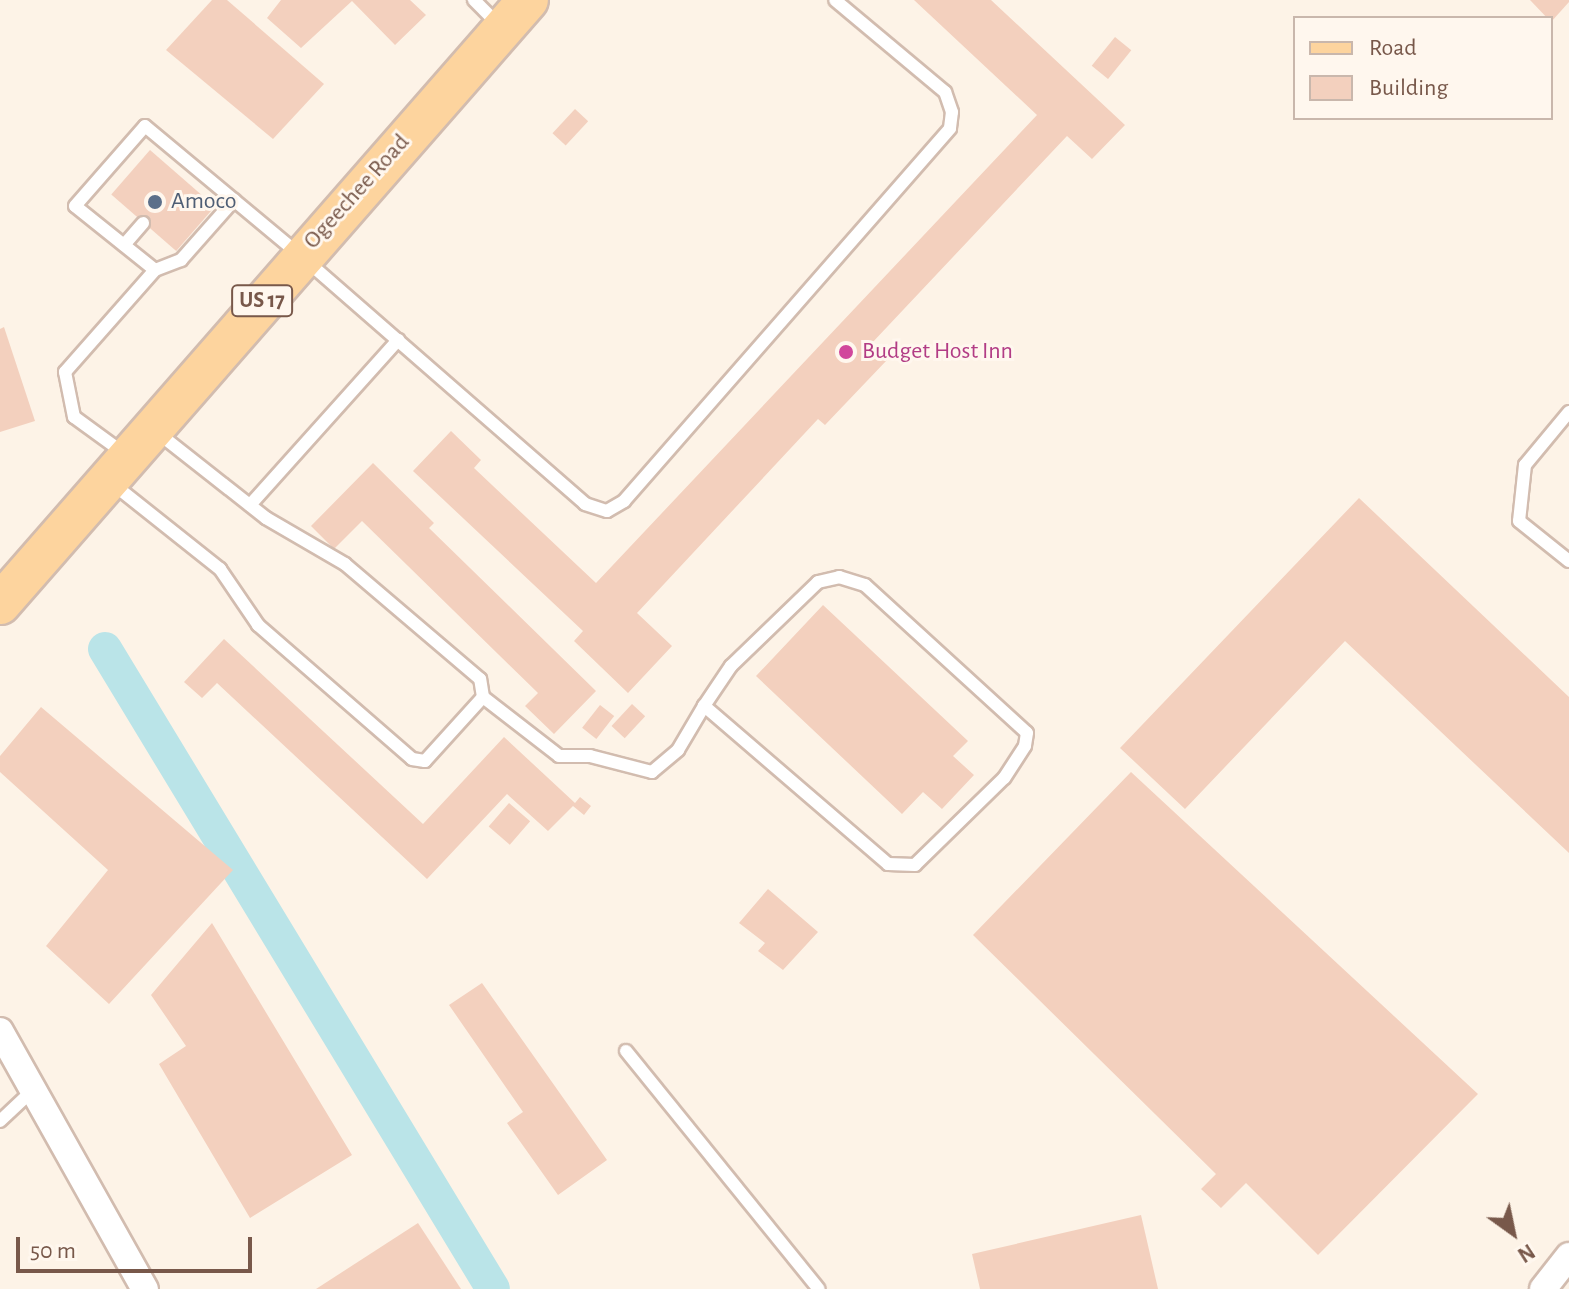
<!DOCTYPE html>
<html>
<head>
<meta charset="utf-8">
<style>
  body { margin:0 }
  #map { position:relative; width:1569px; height:1289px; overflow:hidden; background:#fdf3e7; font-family:"Alegreya Sans",sans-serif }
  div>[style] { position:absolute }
  .canal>* { height:34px; margin:-17px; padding:0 17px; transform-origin:17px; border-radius:17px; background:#bae4e8 }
  .building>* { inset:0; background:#f3d0be; transform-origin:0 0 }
  .roads { filter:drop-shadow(2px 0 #d2bcaf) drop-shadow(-2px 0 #d2bcaf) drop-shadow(0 2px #d2bcaf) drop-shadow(0 -2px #d2bcaf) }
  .lane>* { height:12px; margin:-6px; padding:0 6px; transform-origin:6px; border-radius:6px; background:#fff }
  .street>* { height:26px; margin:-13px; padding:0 13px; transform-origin:13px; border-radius:13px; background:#fff }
  .primary>* { height:40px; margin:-20px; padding:0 20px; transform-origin:20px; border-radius:20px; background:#fdd49e }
  .dots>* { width:22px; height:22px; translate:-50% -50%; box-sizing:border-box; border:4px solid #fff7ee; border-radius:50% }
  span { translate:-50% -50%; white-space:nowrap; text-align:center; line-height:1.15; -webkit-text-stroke:6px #fff7ee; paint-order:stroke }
  .shield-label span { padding:2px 6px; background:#fff7ee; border:2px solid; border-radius:6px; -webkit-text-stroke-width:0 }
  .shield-label { font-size:22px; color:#78584a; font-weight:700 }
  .street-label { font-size:24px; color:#78584a }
  .service-label { font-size:24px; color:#4e5e75 }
  .left { translate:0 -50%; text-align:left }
  .hotel-label { font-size:24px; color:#b23c85 }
  .legend { position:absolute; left:1293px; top:16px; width:260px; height:104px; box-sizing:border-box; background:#fff7ee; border:2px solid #c9b7ac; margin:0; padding:10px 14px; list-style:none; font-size:24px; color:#78584a }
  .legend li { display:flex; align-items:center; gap:16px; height:40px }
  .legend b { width:40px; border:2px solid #c9b7ac }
  .north { position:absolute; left:1473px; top:1193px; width:80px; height:80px; -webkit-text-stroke:6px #fff7ee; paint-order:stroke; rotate:147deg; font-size:22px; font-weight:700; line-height:32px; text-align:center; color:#78584a }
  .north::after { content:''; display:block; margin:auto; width:28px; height:36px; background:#78584a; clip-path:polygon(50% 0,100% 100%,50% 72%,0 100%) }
  .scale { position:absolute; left:16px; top:1237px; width:236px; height:36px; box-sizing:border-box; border:4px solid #78584a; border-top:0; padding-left:10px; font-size:24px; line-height:28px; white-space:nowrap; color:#78584a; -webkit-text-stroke:6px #fff7ee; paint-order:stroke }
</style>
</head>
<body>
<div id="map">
  <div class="canal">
    <i style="left:105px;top:649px;width:748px;rotate:58.77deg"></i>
  </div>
  <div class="building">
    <i style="clip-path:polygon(212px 0,227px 0,324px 84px,273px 139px,166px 50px)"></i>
    <i style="clip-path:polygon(281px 0,410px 0,426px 15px,395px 45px,352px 1px,301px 48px,267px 18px)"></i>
    <i style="clip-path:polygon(914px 0,991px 0,1125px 125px,1092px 159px,1067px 136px,871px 344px,887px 360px,825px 425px,818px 419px,637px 613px,672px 646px,628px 693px,574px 641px,583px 631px,413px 471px,451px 431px,481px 460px,474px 468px,596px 583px,1037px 115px)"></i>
    <i style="clip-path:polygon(1530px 0,1569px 0,1569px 2px,1551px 22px)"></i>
    <i style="left:1115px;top:37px;width:21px;height:37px;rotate:39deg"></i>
    <i style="left:575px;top:109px;width:18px;height:33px;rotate:43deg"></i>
    <i style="left:150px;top:150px;width:86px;height:59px;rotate:41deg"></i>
    <i style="clip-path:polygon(4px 327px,35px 421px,0 432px,0 329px)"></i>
    <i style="clip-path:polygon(373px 463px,434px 523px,429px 528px,596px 691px,554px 734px,525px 706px,538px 693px,362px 521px,334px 549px,311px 526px)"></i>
    <i style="clip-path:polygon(1359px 498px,1569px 697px,1569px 853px,1345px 641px,1185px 809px,1120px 748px)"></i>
    <i style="clip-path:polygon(823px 605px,968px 741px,953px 756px,974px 775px,942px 809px,923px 792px,902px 814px,756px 676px)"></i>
    <i style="clip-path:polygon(224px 639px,423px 824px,504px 737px,575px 803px,580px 797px,591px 806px,584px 815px,573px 806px,548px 831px,507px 794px,427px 879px,217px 683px,202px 698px,184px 682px)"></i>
    <i style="left:632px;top:704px;width:18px;height:30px;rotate:43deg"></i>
    <i style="left:600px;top:705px;width:18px;height:29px;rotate:38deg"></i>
    <i style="clip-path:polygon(41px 707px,233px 870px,109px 1004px,46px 946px,108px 870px,0 772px,0 756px)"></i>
    <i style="clip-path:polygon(1131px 772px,1478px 1094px,1318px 1255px,1246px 1183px,1221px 1208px,1201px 1189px,1216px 1174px,973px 935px)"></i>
    <i style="left:509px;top:803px;width:28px;height:31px;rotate:41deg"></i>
    <i style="clip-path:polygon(768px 889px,818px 932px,783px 970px,758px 951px,765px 943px,739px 923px)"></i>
    <i style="clip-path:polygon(212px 923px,352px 1155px,250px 1218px,159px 1064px,186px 1046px,151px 995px)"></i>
    <i style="clip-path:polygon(482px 983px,607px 1160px,558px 1195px,507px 1123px,523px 1112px,449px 1005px)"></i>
    <i style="clip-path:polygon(1141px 1215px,1158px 1289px,980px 1289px,972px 1254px)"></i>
    <i style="clip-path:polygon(418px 1223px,461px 1289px,316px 1289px)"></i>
  </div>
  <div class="roads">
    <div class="lane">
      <i style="left:474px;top:0;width:37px;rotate:45deg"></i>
      <i style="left:124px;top:245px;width:29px;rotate:-49deg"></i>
      <i style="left:155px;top:270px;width:102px;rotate:-141.3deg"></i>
      <i style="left:75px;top:206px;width:106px;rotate:-48.8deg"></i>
      <i style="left:145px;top:126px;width:203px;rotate:39.8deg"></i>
      <i style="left:301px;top:256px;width:377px;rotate:41.1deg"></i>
      <i style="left:585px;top:504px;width:23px;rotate:18deg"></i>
      <i style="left:607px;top:511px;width:20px;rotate:-30deg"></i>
      <i style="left:624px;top:501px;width:495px;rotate:-48.8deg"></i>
      <i style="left:950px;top:128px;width:16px;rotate:-83deg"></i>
      <i style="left:952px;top:112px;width:21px;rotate:-109deg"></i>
      <i style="left:945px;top:92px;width:143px;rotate:-140.1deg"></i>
      <i style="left:1569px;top:412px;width:69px;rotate:129.7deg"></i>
      <i style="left:1525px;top:465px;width:56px;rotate:96.1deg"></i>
      <i style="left:1519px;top:521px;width:64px;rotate:38.7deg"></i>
      <i style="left:125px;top:454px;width:63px;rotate:-144deg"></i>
      <i style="left:74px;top:417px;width:46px;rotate:-101.3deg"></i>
      <i style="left:65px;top:372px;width:136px;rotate:-48.6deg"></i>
      <i style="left:155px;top:270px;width:28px;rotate:-21deg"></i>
      <i style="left:181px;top:260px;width:80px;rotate:-48.5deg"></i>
      <i style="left:113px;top:484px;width:137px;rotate:38.5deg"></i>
      <i style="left:220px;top:569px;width:68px;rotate:55.8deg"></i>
      <i style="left:258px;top:625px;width:204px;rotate:41deg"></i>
      <i style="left:412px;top:759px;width:13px;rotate:9deg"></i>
      <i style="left:425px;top:761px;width:86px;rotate:-47.8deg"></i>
      <i style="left:483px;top:697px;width:18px;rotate:-99deg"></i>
      <i style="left:480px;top:679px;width:177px;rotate:-139.6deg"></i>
      <i style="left:345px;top:564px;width:91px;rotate:-149.8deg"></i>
      <i style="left:266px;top:518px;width:137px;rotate:-141.8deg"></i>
      <i style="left:250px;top:505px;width:222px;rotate:-48.1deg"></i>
      <i style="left:483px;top:697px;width:96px;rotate:37.8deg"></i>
      <i style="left:559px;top:756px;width:31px"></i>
      <i style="left:590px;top:756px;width:64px;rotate:14.5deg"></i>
      <i style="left:652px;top:772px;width:34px;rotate:-40deg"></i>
      <i style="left:678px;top:750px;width:51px;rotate:-59.4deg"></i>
      <i style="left:704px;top:706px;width:48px;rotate:-56deg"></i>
      <i style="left:731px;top:666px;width:121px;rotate:-44deg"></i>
      <i style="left:818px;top:582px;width:22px;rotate:-13deg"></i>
      <i style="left:839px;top:577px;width:27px;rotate:17deg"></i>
      <i style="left:865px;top:585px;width:219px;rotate:42.4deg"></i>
      <i style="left:1027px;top:733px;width:13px;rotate:99deg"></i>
      <i style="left:1025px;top:746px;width:38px;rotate:123deg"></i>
      <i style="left:1004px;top:778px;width:124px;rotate:135.7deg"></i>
      <i style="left:915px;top:865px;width:27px;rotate:-178deg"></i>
      <i style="left:888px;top:864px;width:243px;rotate:-139.3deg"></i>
      <i style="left:626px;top:1051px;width:306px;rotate:51deg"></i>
      <i style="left:0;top:1121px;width:47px;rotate:-43.3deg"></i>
    </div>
    <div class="street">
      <i style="left:0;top:1031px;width:296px;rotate:60.7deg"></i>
      <i style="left:1543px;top:1289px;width:42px;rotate:-51.8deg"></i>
    </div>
    <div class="primary">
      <i style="left:0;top:604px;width:802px;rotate:-48.84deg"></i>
    </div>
  </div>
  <div class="dots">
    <i style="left:155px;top:202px;background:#5c6f8a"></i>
    <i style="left:846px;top:352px;background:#d1479c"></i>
  </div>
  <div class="shield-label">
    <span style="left:262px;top:301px">US 17</span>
  </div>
  <div class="street-label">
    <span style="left:357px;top:192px;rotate:-48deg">Ogeechee Road</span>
  </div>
  <div class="service-label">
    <span class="left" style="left:171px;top:202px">Amoco</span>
  </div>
  <div class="hotel-label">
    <span class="left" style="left:862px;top:352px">Budget Host Inn</span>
  </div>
  <ul class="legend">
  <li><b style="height:10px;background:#fdd49e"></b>Road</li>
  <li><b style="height:22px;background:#f3d0be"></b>Building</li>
  </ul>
  <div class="north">N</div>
  <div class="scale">50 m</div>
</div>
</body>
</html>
